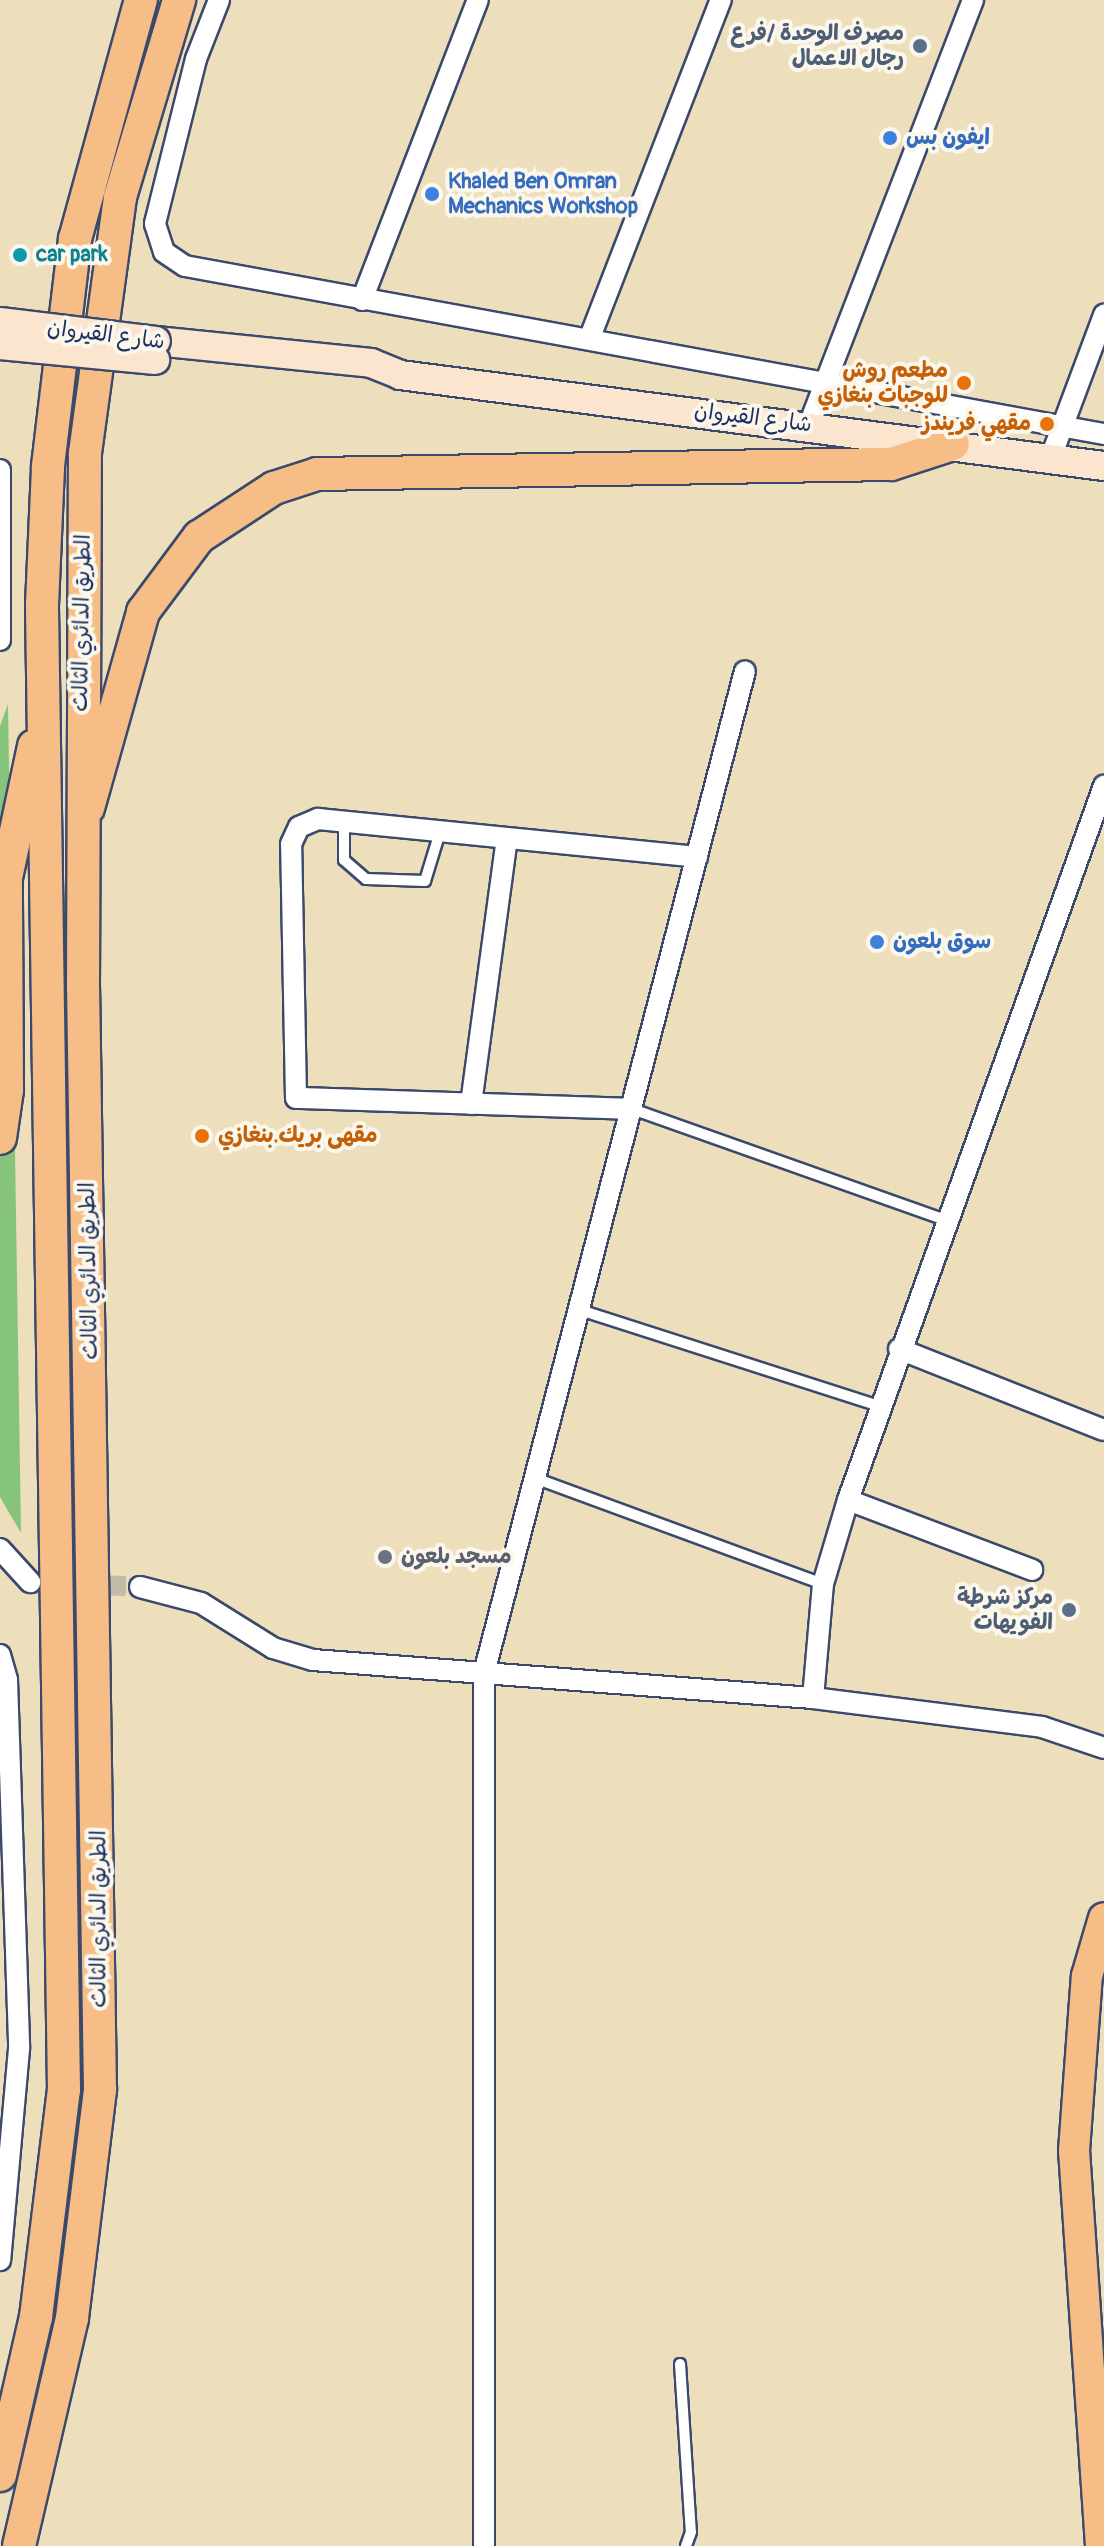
<!DOCTYPE html>
<html>
<head>
<meta charset="utf-8">
<style>
  body { margin:0 }
  #map { position:relative; width:1104px; height:2546px; overflow:hidden; background:#eddebc; font-family:Pangolin,"Playpen Sans Arabic",sans-serif }
  div>[style] { position:absolute }
  .green>* { inset:0; background:#86c47b }
  .minor-tunnel>* { height:20px; margin-top:-10px; transform-origin:0; background:repeating-linear-gradient(90deg,#c3bba9 0 20px,transparent 0 30px) }
  .roads { filter:drop-shadow(2px 0 #3a496c) drop-shadow(-2px 0 #3a496c) drop-shadow(0 2px #3a496c) drop-shadow(0 -2px #3a496c) }
  .service>* { height:10px; margin:-5px; padding:0 5px; transform-origin:5px; border-radius:5px; background:#fff }
  .minor>* { height:20px; margin:-10px; padding:0 10px; transform-origin:10px; border-radius:10px; background:#fff }
  .secondary>* { height:28px; margin:-14px; padding:0 14px; transform-origin:14px; border-radius:14px; background:#fbe5cf }
  .primary>* { height:30px; margin:-15px; padding:0 15px; transform-origin:15px; border-radius:15px; background:#f6be86 }
  .trunk>* { height:32px; margin:-16px; padding:0 16px; transform-origin:16px; border-radius:16px; background:#f6be86 }
  .bridges { filter:drop-shadow(2px 0 #3a496c) drop-shadow(-2px 0 #3a496c) drop-shadow(0 2px #3a496c) drop-shadow(0 -2px #3a496c) }
  .secondary-bridge>* { height:28px; margin:-14px; padding:0 14px; transform-origin:14px; border-radius:14px; background:#fbe5cf }
  .dots>* { width:22px; height:22px; translate:-50% -50%; box-sizing:border-box; border:4px solid #fbf7ec; border-radius:50% }
  span { translate:-50% -50%; white-space:nowrap; text-align:center; line-height:1.15; -webkit-text-stroke:8px #fbf7ec; paint-order:stroke }
  .service-label { font-size:22px; color:#4e5e75; font-weight:700 }
  .right { translate:-100% -50%; text-align:right }
  .shop-label { font-size:22px; color:#366cbe; font-weight:700 }
  .left { translate:0 -50%; text-align:left }
  .culture-label { font-size:22px; color:#0d838f; font-weight:700 }
  .street-label { font-size:22px; color:#1b2f5e }
  .food-label { font-size:22px; color:#c56008; font-weight:700 }
  .worship-label { font-size:22px; color:#5b616d; font-weight:700 }
</style>
</head>
<body>
<div id="map">
  <div class="green">
    <i style="clip-path:polygon(8px 704px,21px 1533px,0 1497px,0 726px)"></i>
  </div>
  <div class="minor-tunnel">
    <i style="left:46px;top:1582px;width:94px;rotate:3deg"></i>
  </div>
  <div class="roads">
    <div class="service">
      <i style="left:344px;top:822px;width:38px;rotate:90deg"></i>
      <i style="left:344px;top:860px;width:29px;rotate:41deg"></i>
      <i style="left:366px;top:879px;width:59px;rotate:1.9deg"></i>
      <i style="left:425px;top:881px;width:51px;rotate:-73deg"></i>
      <i style="left:632px;top:1109px;width:332px;rotate:19.5deg"></i>
      <i style="left:577px;top:1309px;width:318px;rotate:17.8deg"></i>
      <i style="left:532px;top:1477px;width:310px;rotate:20.2deg"></i>
      <i style="left:680px;top:2364px;width:168px;rotate:86.3deg"></i>
      <i style="left:691px;top:2532px;width:15px;rotate:110deg"></i>
    </div>
    <div class="minor">
      <i style="left:219px;top:0;width:63px;rotate:111.3deg"></i>
      <i style="left:196px;top:59px;width:170px;rotate:104deg"></i>
      <i style="left:155px;top:224px;width:29px;rotate:72deg"></i>
      <i style="left:164px;top:252px;width:25px;rotate:34deg"></i>
      <i style="left:185px;top:266px;width:934px;rotate:10.36deg"></i>
      <i style="left:362px;top:300px;width:322px;rotate:-68.9deg"></i>
      <i style="left:590px;top:337px;width:362px;rotate:-68.8deg"></i>
      <i style="left:809px;top:425px;width:456px;rotate:-68.9deg"></i>
      <i style="left:1051px;top:457px;width:152px;rotate:-69.5deg"></i>
      <i style="left:0;top:470px;width:170px;rotate:90deg"></i>
      <i style="left:471px;top:1104px;width:267px;rotate:-82.3deg"></i>
      <i style="left:632px;top:1109px;width:336px;rotate:-178.1deg"></i>
      <i style="left:296px;top:1098px;width:254px;rotate:-91.1deg"></i>
      <i style="left:291px;top:844px;width:19px;rotate:-65deg"></i>
      <i style="left:299px;top:827px;width:21px;rotate:-23deg"></i>
      <i style="left:318px;top:819px;width:381px;rotate:5.7deg"></i>
      <i style="left:899px;top:1349px;width:220px;rotate:21.6deg"></i>
      <i style="left:848px;top:1500px;width:197px;rotate:20.8deg"></i>
      <i style="left:0;top:1549px;width:45px;rotate:47.7deg"></i>
      <i style="left:140px;top:1587px;width:63px;rotate:14.7deg"></i>
      <i style="left:201px;top:1603px;width:85px;rotate:32deg"></i>
      <i style="left:273px;top:1648px;width:42px;rotate:16.7deg"></i>
      <i style="left:313px;top:1660px;width:501px;rotate:4.35deg"></i>
      <i style="left:813px;top:1698px;width:231px;rotate:7.2deg"></i>
      <i style="left:1042px;top:1727px;width:65px;rotate:18.7deg"></i>
      <i style="left:0;top:1655px;width:26px;rotate:74deg"></i>
      <i style="left:7px;top:1680px;width:369px;rotate:88.1deg"></i>
      <i style="left:19px;top:2049px;width:212px;rotate:95.1deg"></i>
      <i style="left:813px;top:1698px;width:114px;rotate:-85deg"></i>
      <i style="left:823px;top:1584px;width:88px;rotate:-73.4deg"></i>
      <i style="left:848px;top:1500px;width:759px;rotate:-70.28deg"></i>
      <i style="left:484px;top:2546px;width:873px;rotate:-90deg"></i>
      <i style="left:484px;top:1673px;width:1035px;rotate:-75.4deg"></i>
    </div>
    <div class="secondary">
      <i style="left:156px;top:341px;width:216px;rotate:5.8deg"></i>
      <i style="left:371px;top:363px;width:31px;rotate:22deg"></i>
      <i style="left:400px;top:375px;width:710px;rotate:7.37deg"></i>
    </div>
    <div class="primary">
      <i style="left:1101px;top:2546px;width:396px;rotate:-93.9deg"></i>
      <i style="left:1074px;top:2151px;width:175px;rotate:-85.8deg"></i>
      <i style="left:1087px;top:1976px;width:60px;rotate:-73.7deg"></i>
    </div>
    <div class="trunk">
      <i style="left:88px;top:808px;width:204px;rotate:-74.3deg"></i>
      <i style="left:143px;top:612px;width:94px;rotate:-53.3deg"></i>
      <i style="left:199px;top:537px;width:90px;rotate:-33.2deg"></i>
      <i style="left:274px;top:488px;width:45px;rotate:-18deg"></i>
      <i style="left:317px;top:474px;width:574px;rotate:-1deg"></i>
      <i style="left:891px;top:464px;width:65px;rotate:-17.9deg"></i>
      <i style="left:0;top:1138px;width:49px;rotate:-81.7deg"></i>
      <i style="left:7px;top:1090px;width:212px;rotate:-90.3deg"></i>
      <i style="left:6px;top:878px;width:135px;rotate:-78deg"></i>
      <i style="left:0;top:2475px;width:162px;rotate:-77.2deg"></i>
      <i style="left:36px;top:2317px;width:229px;rotate:-83deg"></i>
      <i style="left:64px;top:2090px;width:1485px;rotate:-90.85deg"></i>
      <i style="left:42px;top:605px;width:139px;rotate:-87.5deg"></i>
      <i style="left:48px;top:466px;width:229px;rotate:-83.2deg"></i>
      <i style="left:75px;top:239px;width:248px;rotate:-74.6deg"></i>
      <i style="left:19px;top:2546px;width:234px;rotate:-76.9deg"></i>
      <i style="left:72px;top:2318px;width:230px;rotate:-83deg"></i>
      <i style="left:100px;top:2090px;width:1103px;rotate:-90.88deg"></i>
      <i style="left:83px;top:987px;width:534px;rotate:-89.79deg"></i>
      <i style="left:85px;top:453px;width:258px;rotate:-82.2deg"></i>
      <i style="left:120px;top:197px;width:206px;rotate:-73.3deg"></i>
    </div>
  </div>
  <div class="bridges">
    <div class="secondary-bridge">
      <i style="left:0;top:322px;width:157px;rotate:6.9deg"></i>
      <i style="left:0;top:345px;width:156px;rotate:5.5deg"></i>
    </div>
  </div>
  <div class="dots">
    <i style="left:920px;top:46px;background:#5c6f8a"></i>
    <i style="left:890px;top:138px;background:#3f7fe0"></i>
    <i style="left:432px;top:194px;background:#3f7fe0"></i>
    <i style="left:20px;top:255px;background:#0f9aa8"></i>
    <i style="left:964px;top:383px;background:#e8710a"></i>
    <i style="left:1047px;top:424px;background:#e8710a"></i>
    <i style="left:877px;top:942px;background:#3f7fe0"></i>
    <i style="left:202px;top:1136px;background:#e8710a"></i>
    <i style="left:385px;top:1557px;background:#6b7280"></i>
    <i style="left:1069px;top:1610px;background:#5c6f8a"></i>
  </div>
  <div class="service-label">
    <span class="right" style="left:904px;top:46px">مصرف الوحدة /فرع<br>رجال الاعمال</span>
    <span class="right" style="left:1053px;top:1610px">مركز شرطة<br>الفويهات</span>
  </div>
  <div class="shop-label">
    <span class="left" style="left:906px;top:138px">ايفون بس</span>
    <span class="left" style="left:448px;top:194px">Khaled Ben Omran<br>Mechanics Workshop</span>
    <span class="left" style="left:893px;top:942px">سوق بلعون</span>
  </div>
  <div class="culture-label">
    <span class="left" style="left:36px;top:255px">car park</span>
  </div>
  <div class="street-label">
    <span style="left:106px;top:335px;rotate:7deg">شارع القيروان</span>
    <span style="left:753px;top:418px;rotate:7deg">شارع القيروان</span>
    <span style="left:82px;top:623px;rotate:-89deg">الطريق الدائري الثالث</span>
    <span style="left:89px;top:1271px;rotate:-91deg">الطريق الدائري الثالث</span>
    <span style="left:99px;top:1919px;rotate:-90deg">الطريق الدائري الثالث</span>
  </div>
  <div class="food-label">
    <span class="right" style="left:948px;top:383px">مطعم روش<br>للوجبات بنغازي</span>
    <span class="right" style="left:1031px;top:424px">مقهي فريندز</span>
    <span class="left" style="left:218px;top:1136px">مقهى بريك.بنغازي</span>
  </div>
  <div class="worship-label">
    <span class="left" style="left:401px;top:1557px">مسجد بلعون</span>
  </div>
</div>
</body>
</html>
